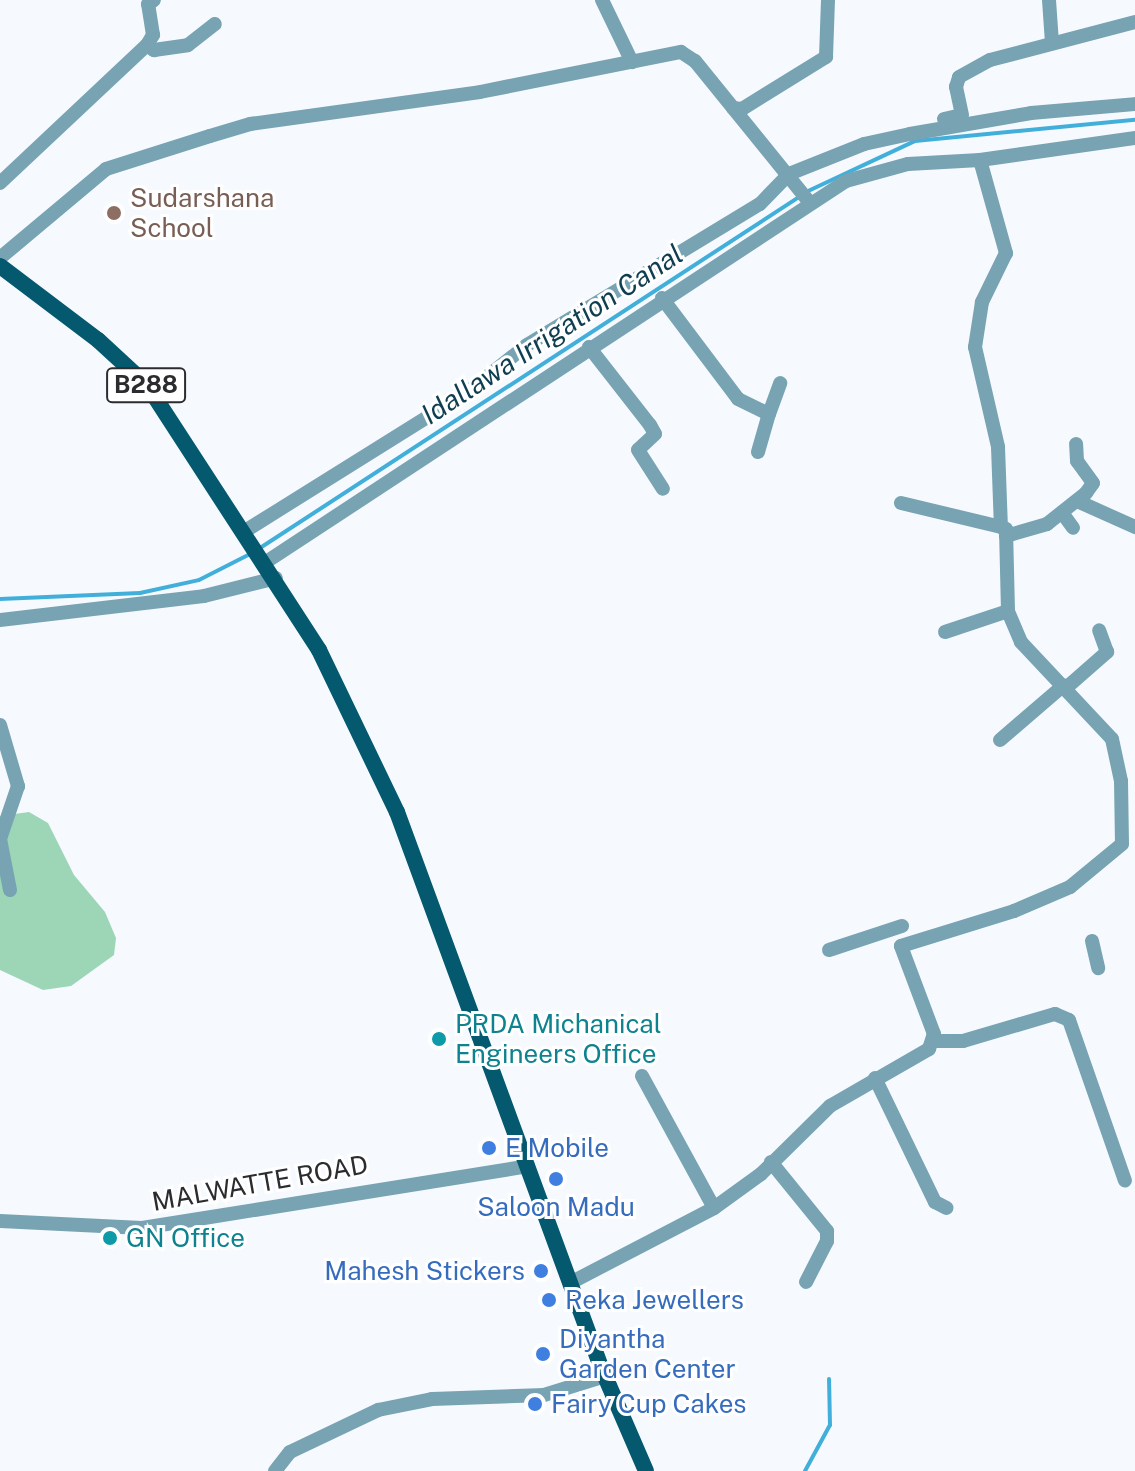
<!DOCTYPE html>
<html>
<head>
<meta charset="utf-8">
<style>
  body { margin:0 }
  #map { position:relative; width:1135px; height:1471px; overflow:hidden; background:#f6faff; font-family:"Public Sans",sans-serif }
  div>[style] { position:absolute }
  .green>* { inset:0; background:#9cd6b6 }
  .stream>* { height:4px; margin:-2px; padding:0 2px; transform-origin:2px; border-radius:2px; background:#42afda }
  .minor>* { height:14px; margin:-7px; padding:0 7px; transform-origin:7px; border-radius:7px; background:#78a3b3 }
  .major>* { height:16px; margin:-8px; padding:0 8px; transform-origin:8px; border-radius:8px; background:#04596f }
  .dots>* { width:22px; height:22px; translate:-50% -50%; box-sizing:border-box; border:4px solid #fff; border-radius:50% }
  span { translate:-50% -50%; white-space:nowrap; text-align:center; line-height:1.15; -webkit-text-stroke:6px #fff; paint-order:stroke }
  .shield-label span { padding:2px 6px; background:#fff; border:2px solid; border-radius:6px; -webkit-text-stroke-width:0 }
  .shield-label { font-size:24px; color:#2b2c2f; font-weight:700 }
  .education-label { font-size:26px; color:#785e54 }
  .left { translate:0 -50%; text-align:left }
  .culture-label { font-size:26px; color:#0d838f }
  .shop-label { font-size:26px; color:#366cbe }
  .right { translate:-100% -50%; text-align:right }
  .street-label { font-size:26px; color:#2b2c2f }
  .water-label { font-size:28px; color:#0f3e50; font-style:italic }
</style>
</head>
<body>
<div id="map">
  <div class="green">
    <i style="clip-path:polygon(29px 812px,48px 823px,74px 875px,105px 912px,116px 938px,114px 955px,71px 986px,43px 990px,0 970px,0 816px)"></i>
  </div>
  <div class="stream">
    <i style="left:806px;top:192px;width:120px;rotate:-25.1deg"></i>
    <i style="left:915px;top:141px;width:221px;rotate:-5.5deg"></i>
    <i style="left:260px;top:548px;width:643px;rotate:-33.07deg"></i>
    <i style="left:0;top:599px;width:140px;rotate:-2.5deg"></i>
    <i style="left:140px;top:593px;width:60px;rotate:-12.4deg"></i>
    <i style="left:199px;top:580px;width:59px;rotate:-27deg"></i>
    <i style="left:805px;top:1471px;width:52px;rotate:-61.5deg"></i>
    <i style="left:830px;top:1425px;width:46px;rotate:-91.2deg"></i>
  </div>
  <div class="minor">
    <i style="left:602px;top:0;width:69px;rotate:64.2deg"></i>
    <i style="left:1049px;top:0;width:43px;rotate:86deg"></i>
    <i style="left:147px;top:45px;width:9px;rotate:36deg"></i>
    <i style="left:154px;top:50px;width:34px;rotate:-8deg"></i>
    <i style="left:188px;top:45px;width:34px;rotate:-38deg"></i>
    <i style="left:733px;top:108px;width:9px;rotate:6deg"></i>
    <i style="left:742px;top:109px;width:99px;rotate:-31.8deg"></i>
    <i style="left:826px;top:57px;width:57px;rotate:-88deg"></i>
    <i style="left:944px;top:119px;width:18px;rotate:-13deg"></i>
    <i style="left:962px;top:115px;width:29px;rotate:-102deg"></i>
    <i style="left:956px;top:87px;width:10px;rotate:-73deg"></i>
    <i style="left:959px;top:77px;width:35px;rotate:-29deg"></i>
    <i style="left:990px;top:60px;width:150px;rotate:-14.7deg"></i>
    <i style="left:980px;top:160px;width:97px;rotate:74.4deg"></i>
    <i style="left:1006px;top:253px;width:55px;rotate:116.1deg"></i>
    <i style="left:982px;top:302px;width:46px;rotate:98.8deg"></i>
    <i style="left:975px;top:347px;width:103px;rotate:77deg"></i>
    <i style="left:998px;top:447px;width:80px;rotate:87.9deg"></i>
    <i style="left:0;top:183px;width:202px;rotate:-43.2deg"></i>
    <i style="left:147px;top:45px;width:12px;rotate:-59deg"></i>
    <i style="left:153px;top:35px;width:31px;rotate:-99deg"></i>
    <i style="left:148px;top:4px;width:7px;rotate:-34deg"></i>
    <i style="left:0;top:258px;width:138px;rotate:-40deg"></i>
    <i style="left:106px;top:169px;width:109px;rotate:-17.6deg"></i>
    <i style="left:210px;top:136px;width:42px;rotate:-16.7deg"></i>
    <i style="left:250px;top:124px;width:232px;rotate:-7.9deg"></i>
    <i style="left:480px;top:92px;width:205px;rotate:-11.3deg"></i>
    <i style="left:681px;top:52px;width:17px;rotate:33deg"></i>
    <i style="left:695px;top:61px;width:181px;rotate:51deg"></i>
    <i style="left:662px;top:298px;width:126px;rotate:53deg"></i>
    <i style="left:738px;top:399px;width:34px;rotate:26deg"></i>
    <i style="left:769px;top:414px;width:33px;rotate:-70deg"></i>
    <i style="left:589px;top:347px;width:99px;rotate:52deg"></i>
    <i style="left:650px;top:425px;width:10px;rotate:61deg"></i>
    <i style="left:655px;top:434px;width:23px;rotate:137deg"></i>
    <i style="left:638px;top:450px;width:46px;rotate:57.3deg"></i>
    <i style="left:758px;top:452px;width:40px;rotate:-74deg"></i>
    <i style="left:1077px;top:501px;width:64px;rotate:24.1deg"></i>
    <i style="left:901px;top:503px;width:103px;rotate:13.5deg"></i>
    <i style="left:1063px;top:514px;width:17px;rotate:54deg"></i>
    <i style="left:245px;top:531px;width:264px;rotate:-32deg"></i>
    <i style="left:469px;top:391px;width:74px;rotate:-38.4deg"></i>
    <i style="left:527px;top:345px;width:272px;rotate:-31.2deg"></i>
    <i style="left:760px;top:204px;width:42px;rotate:-46deg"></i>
    <i style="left:789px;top:174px;width:81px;rotate:-21.8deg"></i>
    <i style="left:864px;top:144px;width:47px;rotate:-12.3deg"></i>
    <i style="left:910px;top:134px;width:123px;rotate:-9.8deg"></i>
    <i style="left:1031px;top:113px;width:104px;rotate:-4.9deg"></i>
    <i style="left:1006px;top:536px;width:43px;rotate:-16.3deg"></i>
    <i style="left:1047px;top:524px;width:50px;rotate:-38.5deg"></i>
    <i style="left:1086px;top:493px;width:12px;rotate:-55deg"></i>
    <i style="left:1093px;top:483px;width:27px;rotate:-126deg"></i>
    <i style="left:1077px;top:461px;width:17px;rotate:-93deg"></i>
    <i style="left:266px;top:562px;width:694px;rotate:-33.3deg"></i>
    <i style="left:846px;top:181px;width:64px;rotate:-15.3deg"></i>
    <i style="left:908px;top:164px;width:72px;rotate:-3.2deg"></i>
    <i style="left:980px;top:160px;width:157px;rotate:-8.1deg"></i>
    <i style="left:0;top:620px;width:205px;rotate:-6.7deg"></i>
    <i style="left:204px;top:596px;width:74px;rotate:-14deg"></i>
    <i style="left:945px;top:632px;width:66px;rotate:-18.4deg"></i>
    <i style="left:1066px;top:688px;width:55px;rotate:-41.3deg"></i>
    <i style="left:1107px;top:652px;width:23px;rotate:-110deg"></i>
    <i style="left:0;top:725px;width:64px;rotate:73.6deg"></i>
    <i style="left:18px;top:786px;width:56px;rotate:108.8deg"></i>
    <i style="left:0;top:839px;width:52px;rotate:78.9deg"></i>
    <i style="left:1000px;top:740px;width:84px;rotate:-40.7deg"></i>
    <i style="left:1092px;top:941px;width:28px;rotate:77deg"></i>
    <i style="left:829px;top:950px;width:77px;rotate:-18.2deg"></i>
    <i style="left:935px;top:1041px;width:28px"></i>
    <i style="left:963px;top:1041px;width:96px;rotate:-16.4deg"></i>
    <i style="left:1055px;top:1014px;width:15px;rotate:23deg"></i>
    <i style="left:1069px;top:1020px;width:170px;rotate:70.8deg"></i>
    <i style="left:642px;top:1076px;width:150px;rotate:61.4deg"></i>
    <i style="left:875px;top:1078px;width:138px;rotate:64.2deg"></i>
    <i style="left:935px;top:1202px;width:13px;rotate:27deg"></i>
    <i style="left:771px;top:1162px;width:89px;rotate:50.9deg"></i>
    <i style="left:827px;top:1231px;width:10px;rotate:90deg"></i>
    <i style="left:827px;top:1241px;width:46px;rotate:117.1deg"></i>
    <i style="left:0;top:1221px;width:142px;rotate:2.8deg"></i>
    <i style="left:142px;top:1228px;width:391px;rotate:-9.1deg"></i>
    <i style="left:570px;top:1283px;width:162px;rotate:-27.5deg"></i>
    <i style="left:714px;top:1208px;width:58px;rotate:-35.9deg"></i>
    <i style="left:761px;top:1174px;width:97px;rotate:-44.6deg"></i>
    <i style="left:830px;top:1106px;width:114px;rotate:-29.9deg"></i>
    <i style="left:929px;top:1049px;width:16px;rotate:-72deg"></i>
    <i style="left:934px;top:1034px;width:94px;rotate:-110.6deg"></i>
    <i style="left:901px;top:946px;width:118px;rotate:-17.2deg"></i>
    <i style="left:1014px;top:911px;width:61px;rotate:-23.2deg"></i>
    <i style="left:1070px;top:887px;width:67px;rotate:-39.6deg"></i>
    <i style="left:1122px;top:844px;width:63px;rotate:-90.9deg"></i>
    <i style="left:1121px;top:781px;width:43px;rotate:-102.1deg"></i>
    <i style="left:1112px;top:739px;width:133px;rotate:-133.2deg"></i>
    <i style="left:1021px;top:642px;width:34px;rotate:-113deg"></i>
    <i style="left:1008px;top:611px;width:82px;rotate:-91.4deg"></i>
    <i style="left:1006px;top:529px;width:5px;rotate:-158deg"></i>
    <i style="left:275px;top:1471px;width:24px;rotate:-52deg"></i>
    <i style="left:290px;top:1452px;width:98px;rotate:-25.5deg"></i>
    <i style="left:378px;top:1410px;width:55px;rotate:-11.5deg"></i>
    <i style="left:432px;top:1399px;width:112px;rotate:-2deg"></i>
    <i style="left:544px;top:1395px;width:64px;rotate:-17.3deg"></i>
  </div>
  <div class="major">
    <i style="left:0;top:266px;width:123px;rotate:37.1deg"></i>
    <i style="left:98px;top:340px;width:67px;rotate:42.6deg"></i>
    <i style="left:147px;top:385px;width:316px;rotate:57deg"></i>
    <i style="left:319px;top:650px;width:180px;rotate:64.3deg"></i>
    <i style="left:397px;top:812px;width:591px;rotate:69.82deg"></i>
    <i style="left:601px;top:1367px;width:113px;rotate:66.6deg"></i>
  </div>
  <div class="dots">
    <i style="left:114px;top:213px;background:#8d6e63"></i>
    <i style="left:439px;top:1039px;background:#0f9aa8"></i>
    <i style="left:489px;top:1148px;background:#3f7fe0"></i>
    <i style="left:556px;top:1179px;background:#3f7fe0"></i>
    <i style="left:110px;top:1238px;background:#0f9aa8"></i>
    <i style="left:541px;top:1271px;background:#3f7fe0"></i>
    <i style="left:549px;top:1300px;background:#3f7fe0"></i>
    <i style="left:543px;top:1354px;background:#3f7fe0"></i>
    <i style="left:535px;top:1404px;background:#3f7fe0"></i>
  </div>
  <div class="shield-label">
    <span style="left:146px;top:385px">B288</span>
  </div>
  <div class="education-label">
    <span class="left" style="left:130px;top:213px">Sudarshana<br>School</span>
  </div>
  <div class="culture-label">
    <span class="left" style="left:455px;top:1039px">PRDA Michanical<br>Engineers Office</span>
    <span class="left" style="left:126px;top:1238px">GN Office</span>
  </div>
  <div class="shop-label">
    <span class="left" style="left:505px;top:1148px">E Mobile</span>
    <span style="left:556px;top:1207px">Saloon Madu</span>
    <span class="right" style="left:525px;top:1271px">Mahesh Stickers</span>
    <span class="left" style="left:565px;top:1300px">Reka Jewellers</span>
    <span class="left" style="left:559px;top:1354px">Diyantha<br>Garden Center</span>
    <span class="left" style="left:551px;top:1404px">Fairy Cup Cakes</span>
  </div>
  <div class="street-label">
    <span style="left:260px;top:1183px;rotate:-10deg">MALWATTE ROAD</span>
  </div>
  <div class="water-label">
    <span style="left:552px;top:334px;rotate:-33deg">Idallawa Irrigation Canal</span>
  </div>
</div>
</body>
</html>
